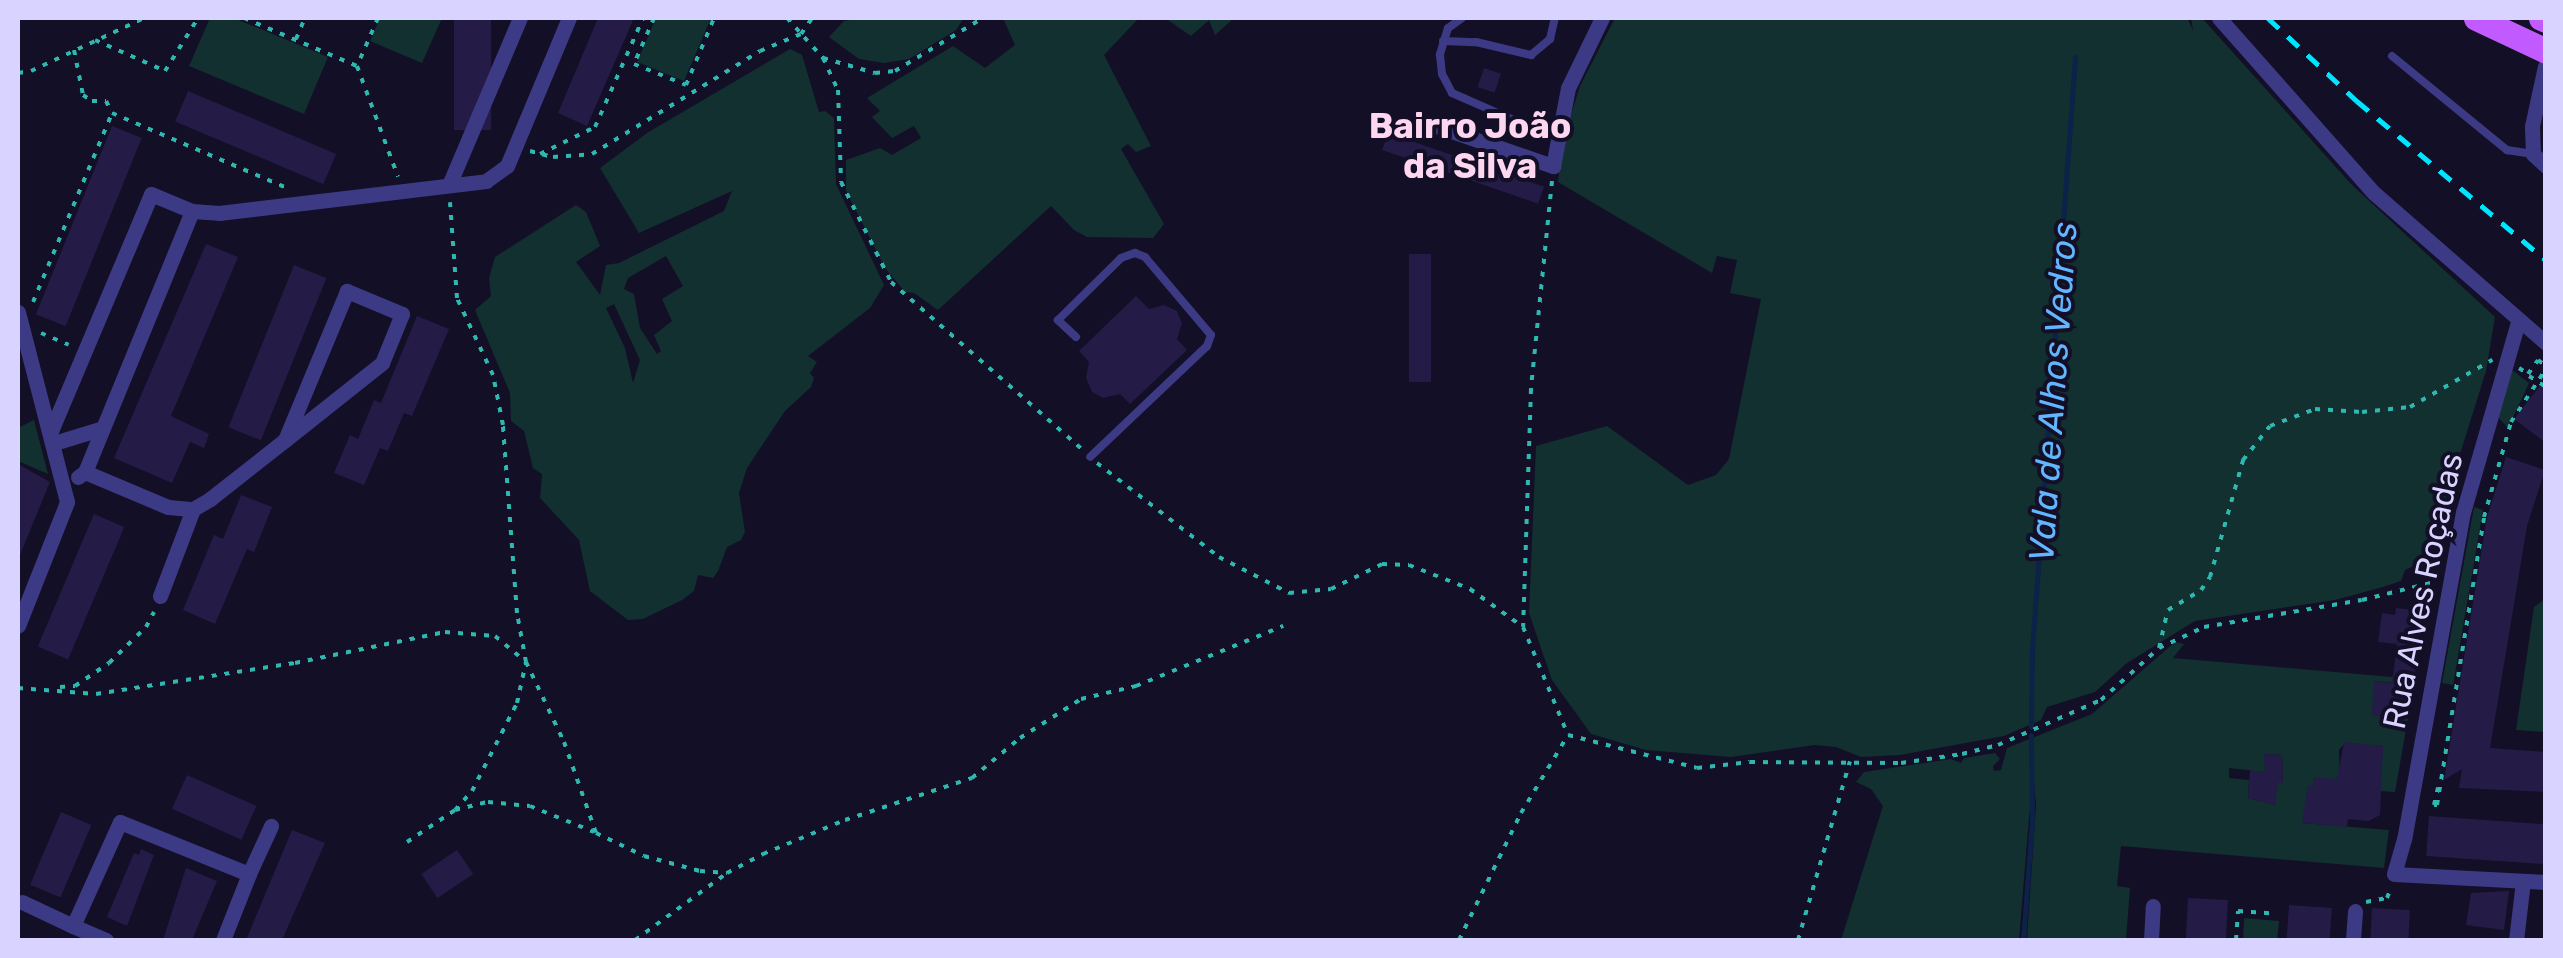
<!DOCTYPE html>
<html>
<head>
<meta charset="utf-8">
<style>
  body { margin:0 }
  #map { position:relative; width:2563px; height:958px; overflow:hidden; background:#130f26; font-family:Rubik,sans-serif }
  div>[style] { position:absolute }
  .green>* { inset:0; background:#12302f }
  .stream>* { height:5px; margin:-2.5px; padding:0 2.5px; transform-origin:2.5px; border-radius:2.5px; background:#0c2248 }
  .building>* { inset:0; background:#241b47; transform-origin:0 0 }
  .path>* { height:4px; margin-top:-2px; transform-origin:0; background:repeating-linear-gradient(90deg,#2fb8b0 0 5px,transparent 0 13px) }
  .lane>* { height:8px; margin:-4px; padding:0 4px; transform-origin:4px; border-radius:4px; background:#3d3a85 }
  .street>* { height:15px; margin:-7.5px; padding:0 7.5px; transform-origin:7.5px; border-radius:7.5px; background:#3d3a85 }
  .primary>* { height:25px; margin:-12.5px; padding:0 12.5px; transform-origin:12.5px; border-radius:12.5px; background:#c25bff }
  .rail>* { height:5px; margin-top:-2.5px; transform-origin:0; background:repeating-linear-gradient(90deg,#00e5ff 0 15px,transparent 0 27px) }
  span { translate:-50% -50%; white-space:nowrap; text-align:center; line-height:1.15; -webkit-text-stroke:8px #130f26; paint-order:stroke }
  .street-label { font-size:32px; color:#d9d4ff }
  .neighbourhood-label { font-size:35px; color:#ffd6f0; font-weight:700 }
  .water-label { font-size:35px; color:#62b6ff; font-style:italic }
  .frame { position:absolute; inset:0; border:20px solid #d9d4ff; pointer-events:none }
</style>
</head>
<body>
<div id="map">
  <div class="green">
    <i style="clip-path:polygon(210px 18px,234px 18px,328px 57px,304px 114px,189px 66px)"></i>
    <i style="clip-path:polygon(380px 18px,442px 18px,422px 63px,370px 41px)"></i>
    <i style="clip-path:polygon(656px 18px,711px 18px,684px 81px,637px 62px)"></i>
    <i style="clip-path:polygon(860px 18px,964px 18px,956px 30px,909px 59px,884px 63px,859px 59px,829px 37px,844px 21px)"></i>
    <i style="clip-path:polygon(1003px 18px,1139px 18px,1104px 55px,1151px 146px,1136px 152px,1128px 144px,1121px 149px,1164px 224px,1153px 238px,1087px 237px,1074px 230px,1051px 206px,938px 310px,914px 293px,905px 292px,885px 268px,846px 191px,846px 160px,880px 148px,892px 155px,921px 138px,914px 126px,892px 138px,872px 117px,880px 111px,867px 98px,953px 46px,985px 68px,1015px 45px)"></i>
    <i style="clip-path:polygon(1165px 18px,1234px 18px,1215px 35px,1209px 20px,1191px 36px)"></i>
    <i style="clip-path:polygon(1615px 18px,2187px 18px,2193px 30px,2191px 18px,2202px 18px,2351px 184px,2495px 317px,2486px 371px,2427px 560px,2405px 570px,2401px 581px,2383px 587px,2335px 600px,2195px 621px,2127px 663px,2095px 692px,2047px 707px,2041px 720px,2004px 736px,1900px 755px,1861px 757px,1836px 747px,1815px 745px,1731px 757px,1646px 750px,1591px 734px,1552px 680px,1529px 613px,1536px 446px,1607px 426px,1688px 485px,1716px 475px,1729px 459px,1761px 299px,1730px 293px,1737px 260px,1717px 256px,1712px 273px,1558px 182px,1563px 140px,1580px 86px)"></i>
    <i style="clip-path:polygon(evenodd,790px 49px,802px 55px,819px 112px,825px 111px,834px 118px,836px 184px,884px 285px,870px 308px,808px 356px,817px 362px,810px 373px,814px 378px,811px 387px,785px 411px,747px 468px,739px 493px,745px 532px,741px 540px,727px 547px,718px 571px,713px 578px,698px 575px,694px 591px,682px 600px,643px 619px,628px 620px,590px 591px,579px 540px,540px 498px,542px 474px,533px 468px,524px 431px,511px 421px,510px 393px,475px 310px,491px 296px,489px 278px,495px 257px,576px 205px,586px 212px,600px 246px,576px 262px,600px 295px,606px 265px,619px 263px,724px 211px,732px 191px,639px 233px,600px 168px,647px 133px,790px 49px,666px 256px,683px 286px,662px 299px,672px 321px,654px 335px,661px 351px,657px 354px,640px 328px,634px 294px,624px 289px,628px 278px,666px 256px,790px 49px,614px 304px,640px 360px,633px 383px,625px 348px,606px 308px,614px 304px)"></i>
    <i style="clip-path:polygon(2512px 370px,2529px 383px,2508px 428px,2498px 417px)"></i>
    <i style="clip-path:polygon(34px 420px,48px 474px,18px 461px,18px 428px)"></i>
    <i style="clip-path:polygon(2474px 507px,2483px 510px,2453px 685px,2442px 683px)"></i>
    <i style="clip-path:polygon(2545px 599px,2545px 732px,2516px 730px,2534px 607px)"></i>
    <i style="clip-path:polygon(evenodd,2175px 642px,2184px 644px,2173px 658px,2415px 679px,2414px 685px,2375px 681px,2373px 715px,2408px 718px,2395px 792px,2380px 791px,2383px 746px,2345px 743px,2339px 750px,2340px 787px,2308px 786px,2303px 823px,2389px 830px,2384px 868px,2121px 846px,2117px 886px,2130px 888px,2126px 940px,2027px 940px,2036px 805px,2033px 769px,2019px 940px,1841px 940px,1883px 806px,1871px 789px,1856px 782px,1864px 772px,1951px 759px,1961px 763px,1964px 758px,1995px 753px,2000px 759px,1993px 766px,1994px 771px,2001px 770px,2007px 748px,2092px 714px,2175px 642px,2265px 754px,2282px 755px,2283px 782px,2277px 782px,2275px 805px,2248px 798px,2249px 780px,2229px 778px,2229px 768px,2265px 772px,2265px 754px)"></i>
    <i style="clip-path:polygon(2244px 918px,2279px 921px,2277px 940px,2243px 940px)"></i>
  </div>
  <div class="stream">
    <i style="left:2031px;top:727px;width:77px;rotate:-89.3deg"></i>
    <i style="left:2032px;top:650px;width:595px;rotate:-85.85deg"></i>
    <i style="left:2023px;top:940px;width:119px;rotate:-85.7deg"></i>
    <i style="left:2032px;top:821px;width:86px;rotate:-90.7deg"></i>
  </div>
  <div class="building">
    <i style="left:454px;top:18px;width:37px;height:112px"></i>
    <i style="clip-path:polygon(598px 18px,634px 18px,587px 126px,558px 113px)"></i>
    <i style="left:1484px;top:68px;width:18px;height:20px;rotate:19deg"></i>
    <i style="left:188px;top:91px;width:161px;height:33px;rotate:23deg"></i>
    <i style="left:112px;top:126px;width:32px;height:203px;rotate:22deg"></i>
    <i style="left:1388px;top:133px;width:165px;height:18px;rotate:19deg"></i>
    <i style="clip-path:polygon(206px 244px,238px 257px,171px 416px,209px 434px,204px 448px,190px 442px,172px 483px,114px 458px)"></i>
    <i style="left:1409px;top:254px;width:22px;height:128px"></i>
    <i style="left:294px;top:265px;width:35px;height:175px;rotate:22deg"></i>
    <i style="clip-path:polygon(1136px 296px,1149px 309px,1164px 305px,1177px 311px,1182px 323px,1177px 339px,1187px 350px,1130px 404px,1120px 394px,1103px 398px,1092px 392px,1086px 378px,1089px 362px,1079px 351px)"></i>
    <i style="clip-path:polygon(417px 316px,449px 329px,412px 416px,404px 413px,388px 451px,380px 448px,364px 485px,334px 473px,350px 435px,358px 439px,374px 400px,381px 403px)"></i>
    <i style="clip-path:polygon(2546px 378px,2546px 443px,2514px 419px)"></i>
    <i style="clip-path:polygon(2506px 457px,2545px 470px,2527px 526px,2490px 748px,2546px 752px,2546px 792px,2459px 788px,2462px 769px,2444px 780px,2487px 517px)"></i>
    <i style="clip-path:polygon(18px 464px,50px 482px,18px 560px)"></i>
    <i style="clip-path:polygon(241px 495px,272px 507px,254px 552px,247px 549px,215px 624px,183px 610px,214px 535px,223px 539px)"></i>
    <i style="left:94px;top:514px;width:33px;height:144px;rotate:23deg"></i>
    <i style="clip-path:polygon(2396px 608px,2414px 610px,2412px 654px,2418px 655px,2408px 718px,2372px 715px,2374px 681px,2392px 683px,2397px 644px,2378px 642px,2382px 613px,2395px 615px)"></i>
    <i style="clip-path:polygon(2344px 742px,2383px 746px,2380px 815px,2369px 821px,2348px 819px,2347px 827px,2302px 823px,2308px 785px,2313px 785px,2313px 777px,2337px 779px)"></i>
    <i style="clip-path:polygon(2264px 754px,2282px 755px,2283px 783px,2278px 782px,2275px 805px,2248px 798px,2250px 770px,2265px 772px)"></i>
    <i style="left:187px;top:775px;width:76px;height:37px;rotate:24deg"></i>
    <i style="left:61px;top:812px;width:33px;height:79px;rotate:23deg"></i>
    <i style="left:2429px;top:816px;width:117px;height:40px;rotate:4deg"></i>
    <i style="clip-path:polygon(292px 830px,325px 843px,317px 861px,282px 940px,246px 940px)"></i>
    <i style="clip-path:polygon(141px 849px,154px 855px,127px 926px,107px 917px,134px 853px,139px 855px)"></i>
    <i style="left:457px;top:850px;width:29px;height:43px;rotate:56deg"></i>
    <i style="clip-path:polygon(186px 868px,217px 881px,192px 940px,163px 940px)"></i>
    <i style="clip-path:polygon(2509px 891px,2504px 930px,2466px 925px,2471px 893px)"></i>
    <i style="left:2188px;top:898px;width:40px;height:42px;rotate:3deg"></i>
    <i style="left:2289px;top:905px;width:43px;height:35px;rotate:4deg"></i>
    <i style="left:2372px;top:908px;width:38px;height:32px;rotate:3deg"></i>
  </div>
  <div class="path">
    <i style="left:244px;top:18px;width:123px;rotate:23deg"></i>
    <i style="left:378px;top:18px;width:52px;rotate:113.6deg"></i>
    <i style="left:357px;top:66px;width:118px;rotate:69.7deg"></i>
    <i style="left:654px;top:18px;width:50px;rotate:113.5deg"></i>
    <i style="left:634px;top:64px;width:56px;rotate:22deg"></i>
    <i style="left:686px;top:85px;width:73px;rotate:-67.3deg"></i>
    <i style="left:787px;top:18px;width:54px;rotate:48deg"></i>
    <i style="left:823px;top:58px;width:35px;rotate:65deg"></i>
    <i style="left:838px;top:90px;width:92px;rotate:88.1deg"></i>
    <i style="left:841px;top:182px;width:112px;rotate:63.4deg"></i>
    <i style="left:891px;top:282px;width:255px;rotate:41.2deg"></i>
    <i style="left:296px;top:39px;width:23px;rotate:-67deg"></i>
    <i style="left:95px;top:40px;width:77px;rotate:23.9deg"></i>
    <i style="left:165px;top:71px;width:62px;rotate:-58.1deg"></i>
    <i style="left:74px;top:50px;width:46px;rotate:78.7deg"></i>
    <i style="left:83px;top:95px;width:11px;rotate:34deg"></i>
    <i style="left:92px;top:101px;width:14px"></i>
    <i style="left:106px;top:101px;width:13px;rotate:63deg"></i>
    <i style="left:823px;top:58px;width:54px;rotate:16.1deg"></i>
    <i style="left:875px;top:73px;width:20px;rotate:-6deg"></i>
    <i style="left:895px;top:71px;width:103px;rotate:-31.1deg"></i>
    <i style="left:18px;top:73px;width:13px;rotate:-9deg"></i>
    <i style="left:31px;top:71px;width:125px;rotate:-25.1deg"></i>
    <i style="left:530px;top:151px;width:24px;rotate:15deg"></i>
    <i style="left:553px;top:157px;width:39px;rotate:-4deg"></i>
    <i style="left:592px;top:154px;width:197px;rotate:-31.5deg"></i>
    <i style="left:760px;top:51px;width:44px;rotate:-22.5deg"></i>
    <i style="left:801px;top:34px;width:19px;rotate:-55deg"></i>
    <i style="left:540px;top:154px;width:61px;rotate:-26.1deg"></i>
    <i style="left:595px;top:127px;width:119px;rotate:-66.2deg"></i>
    <i style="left:1552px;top:181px;width:209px;rotate:95.8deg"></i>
    <i style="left:1531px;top:389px;width:238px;rotate:91.9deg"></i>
    <i style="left:1523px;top:627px;width:117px;rotate:67.4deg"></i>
    <i style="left:1568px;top:735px;width:133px;rotate:14.3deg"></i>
    <i style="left:1697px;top:768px;width:53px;rotate:-6.5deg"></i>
    <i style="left:1750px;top:762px;width:151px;rotate:0.4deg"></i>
    <i style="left:1901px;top:763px;width:62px;rotate:-8.4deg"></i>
    <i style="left:1962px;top:754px;width:37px;rotate:-14deg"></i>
    <i style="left:1998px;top:745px;width:112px;rotate:-23.6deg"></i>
    <i style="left:2101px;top:700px;width:78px;rotate:-41.9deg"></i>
    <i style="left:2159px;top:648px;width:50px;rotate:-25deg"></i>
    <i style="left:2204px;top:627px;width:160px;rotate:-9.7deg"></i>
    <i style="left:2362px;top:600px;width:74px;rotate:-14deg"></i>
    <i style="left:33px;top:302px;width:205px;rotate:-67.3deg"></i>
    <i style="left:112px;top:113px;width:190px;rotate:23.2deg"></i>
    <i style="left:41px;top:333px;width:30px;rotate:23deg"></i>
    <i style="left:2519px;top:368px;width:11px;rotate:34deg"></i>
    <i style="left:2528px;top:374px;width:17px;rotate:-54deg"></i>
    <i style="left:2538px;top:360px;width:10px;rotate:37deg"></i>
    <i style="left:2529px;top:376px;width:20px;rotate:33deg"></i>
    <i style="left:1097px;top:463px;width:154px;rotate:37.6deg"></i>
    <i style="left:1219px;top:557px;width:79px;rotate:27.2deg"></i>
    <i style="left:1289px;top:593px;width:42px;rotate:-5.4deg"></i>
    <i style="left:1331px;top:589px;width:57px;rotate:-26.1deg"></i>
    <i style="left:1382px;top:564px;width:27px;rotate:2deg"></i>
    <i style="left:1409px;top:565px;width:66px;rotate:21.5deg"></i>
    <i style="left:1470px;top:589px;width:65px;rotate:35.6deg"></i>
    <i style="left:2159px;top:648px;width:39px;rotate:-77deg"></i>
    <i style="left:2168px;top:610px;width:39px;rotate:-31deg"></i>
    <i style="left:2201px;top:590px;width:16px;rotate:-55deg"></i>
    <i style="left:2210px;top:577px;width:122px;rotate:-74.2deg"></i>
    <i style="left:2243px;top:460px;width:43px;rotate:-51.5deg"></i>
    <i style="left:2270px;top:426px;width:48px;rotate:-20.7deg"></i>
    <i style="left:2315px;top:409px;width:47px;rotate:3.7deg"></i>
    <i style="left:2362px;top:412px;width:48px;rotate:-5.9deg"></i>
    <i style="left:2410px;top:407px;width:95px;rotate:-29.8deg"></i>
    <i style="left:60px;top:687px;width:15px;rotate:-4deg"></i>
    <i style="left:75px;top:686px;width:41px;rotate:-34.1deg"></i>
    <i style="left:109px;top:663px;width:52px;rotate:-44.2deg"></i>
    <i style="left:146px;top:627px;width:17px;rotate:-62deg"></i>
    <i style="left:18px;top:688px;width:78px;rotate:4.4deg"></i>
    <i style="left:96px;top:694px;width:201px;rotate:-8.9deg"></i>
    <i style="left:295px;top:663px;width:153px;rotate:-11.7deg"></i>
    <i style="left:445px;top:632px;width:50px;rotate:4.6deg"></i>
    <i style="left:495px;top:636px;width:40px;rotate:40deg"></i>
    <i style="left:526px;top:662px;width:89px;rotate:64.6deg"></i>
    <i style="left:564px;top:742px;width:96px;rotate:70.6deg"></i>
    <i style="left:596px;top:833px;width:53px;rotate:25.6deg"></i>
    <i style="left:644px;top:856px;width:58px;rotate:15deg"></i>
    <i style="left:700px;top:871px;width:27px;rotate:4deg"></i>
    <i style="left:2434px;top:805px;width:3px"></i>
    <i style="left:2437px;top:805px;width:292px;rotate:-80.7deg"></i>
    <i style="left:2484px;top:517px;width:99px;rotate:-74.1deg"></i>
    <i style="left:2511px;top:422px;width:64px;rotate:-56.6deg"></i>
    <i style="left:2434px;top:805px;width:18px;rotate:-77deg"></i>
    <i style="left:455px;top:810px;width:34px;rotate:-14deg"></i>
    <i style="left:488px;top:802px;width:42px;rotate:5.4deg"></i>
    <i style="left:530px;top:806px;width:69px;rotate:22.1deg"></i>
    <i style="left:407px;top:842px;width:58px;rotate:-33.7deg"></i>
    <i style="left:455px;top:810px;width:25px;rotate:-48deg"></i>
    <i style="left:472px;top:791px;width:99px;rotate:-62.9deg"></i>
    <i style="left:517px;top:703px;width:42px;rotate:-77.6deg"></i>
    <i style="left:526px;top:662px;width:50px;rotate:-100.4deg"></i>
    <i style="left:517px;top:613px;width:189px;rotate:-94.3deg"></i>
    <i style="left:503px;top:425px;width:51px;rotate:-101.3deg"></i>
    <i style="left:493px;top:375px;width:85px;rotate:-115.1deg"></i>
    <i style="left:457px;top:298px;width:96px;rotate:-94.2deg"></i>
    <i style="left:2366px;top:902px;width:21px;rotate:-11deg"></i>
    <i style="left:2387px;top:898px;width:9px;rotate:-69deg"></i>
    <i style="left:635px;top:940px;width:114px;rotate:-36.1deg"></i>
    <i style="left:727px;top:873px;width:41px;rotate:-27.8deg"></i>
    <i style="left:763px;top:854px;width:89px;rotate:-22.5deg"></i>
    <i style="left:845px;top:820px;width:134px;rotate:-18.3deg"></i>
    <i style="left:972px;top:778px;width:62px;rotate:-39.8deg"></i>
    <i style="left:1020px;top:738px;width:72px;rotate:-32.6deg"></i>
    <i style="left:1081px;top:699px;width:57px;rotate:-13.3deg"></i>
    <i style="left:1136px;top:686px;width:159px;rotate:-22.2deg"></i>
    <i style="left:1459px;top:940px;width:141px;rotate:-64deg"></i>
    <i style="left:1521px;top:813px;width:91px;rotate:-58.9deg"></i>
    <i style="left:1798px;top:940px;width:186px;rotate:-73.8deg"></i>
    <i style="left:2236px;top:940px;width:29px;rotate:-86deg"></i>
    <i style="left:2238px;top:911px;width:39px;rotate:4deg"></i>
  </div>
  <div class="lane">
    <i style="left:1462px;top:18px;width:17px;rotate:144deg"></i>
    <i style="left:1448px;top:28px;width:28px;rotate:107deg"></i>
    <i style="left:1440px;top:55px;width:19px;rotate:84deg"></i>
    <i style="left:1442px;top:74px;width:21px;rotate:62deg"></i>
    <i style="left:1452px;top:93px;width:72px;rotate:23.7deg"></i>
    <i style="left:1518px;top:122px;width:41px;rotate:14deg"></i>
    <i style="left:1443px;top:41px;width:33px;rotate:2deg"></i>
    <i style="left:1476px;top:42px;width:57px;rotate:13.3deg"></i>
    <i style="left:1531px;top:55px;width:25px;rotate:-40deg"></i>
    <i style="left:1550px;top:39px;width:22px;rotate:-77deg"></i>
    <i style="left:2392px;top:56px;width:149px;rotate:39.3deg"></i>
    <i style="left:2507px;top:150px;width:26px;rotate:9deg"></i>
    <i style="left:1076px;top:337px;width:25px;rotate:-137deg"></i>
    <i style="left:1058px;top:320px;width:88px;rotate:-44.5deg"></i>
    <i style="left:1121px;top:258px;width:15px;rotate:-20deg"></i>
    <i style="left:1135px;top:253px;width:11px;rotate:22deg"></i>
    <i style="left:1145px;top:257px;width:102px;rotate:49.8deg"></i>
    <i style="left:1211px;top:335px;width:12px;rotate:110deg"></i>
    <i style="left:1207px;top:346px;width:161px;rotate:136.5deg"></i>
  </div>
  <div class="street">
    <i style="left:2219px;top:18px;width:234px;rotate:48.5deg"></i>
    <i style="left:2374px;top:193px;width:228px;rotate:41.1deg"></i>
    <i style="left:2545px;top:66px;width:61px;rotate:102.2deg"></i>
    <i style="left:2532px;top:126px;width:28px;rotate:88deg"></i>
    <i style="left:2533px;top:154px;width:18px;rotate:43deg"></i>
    <i style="left:1422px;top:121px;width:139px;rotate:19deg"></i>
    <i style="left:1553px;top:166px;width:79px;rotate:-79.1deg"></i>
    <i style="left:1568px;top:88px;width:78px;rotate:-64.1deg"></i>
    <i style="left:449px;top:185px;width:181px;rotate:-67deg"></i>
    <i style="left:18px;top:312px;width:196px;rotate:75.5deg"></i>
    <i style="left:67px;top:502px;width:133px;rotate:111.6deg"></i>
    <i style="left:2518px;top:322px;width:198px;rotate:106.1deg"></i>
    <i style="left:2463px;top:512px;width:332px;rotate:100.2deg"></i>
    <i style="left:2404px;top:839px;width:36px;rotate:106deg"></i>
    <i style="left:2394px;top:874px;width:152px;rotate:3deg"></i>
    <i style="left:51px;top:431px;width:257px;rotate:-67.1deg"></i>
    <i style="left:151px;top:194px;width:44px;rotate:22.5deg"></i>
    <i style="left:192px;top:211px;width:27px;rotate:4deg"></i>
    <i style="left:219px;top:213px;width:269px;rotate:-6.8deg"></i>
    <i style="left:486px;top:181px;width:26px;rotate:-36deg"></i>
    <i style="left:507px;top:166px;width:160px;rotate:-67.3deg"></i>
    <i style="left:54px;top:443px;width:48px;rotate:-16.9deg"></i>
    <i style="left:85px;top:472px;width:90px;rotate:22.9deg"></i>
    <i style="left:168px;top:507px;width:25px;rotate:5deg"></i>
    <i style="left:193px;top:509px;width:20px;rotate:-30deg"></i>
    <i style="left:210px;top:499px;width:95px;rotate:-38.2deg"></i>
    <i style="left:285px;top:440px;width:124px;rotate:-38.4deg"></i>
    <i style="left:382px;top:363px;width:53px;rotate:-67.8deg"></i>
    <i style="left:402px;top:314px;width:60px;rotate:-157.3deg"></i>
    <i style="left:347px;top:291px;width:161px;rotate:112.6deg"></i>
    <i style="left:78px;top:477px;width:9px;rotate:-36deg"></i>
    <i style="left:85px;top:472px;width:282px;rotate:-67.7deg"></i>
    <i style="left:160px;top:596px;width:93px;rotate:-69.2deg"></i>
    <i style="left:249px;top:874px;width:53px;rotate:-65.4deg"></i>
    <i style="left:22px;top:902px;width:56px;rotate:25.2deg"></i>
    <i style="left:73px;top:926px;width:114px;rotate:-65.7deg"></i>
    <i style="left:120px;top:822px;width:139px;rotate:22deg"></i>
    <i style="left:249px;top:874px;width:71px;rotate:111.5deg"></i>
    <i style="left:73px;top:926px;width:36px;rotate:23deg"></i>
    <i style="left:2151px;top:940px;width:34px;rotate:-87deg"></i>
    <i style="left:2353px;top:940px;width:29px;rotate:-86deg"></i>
    <i style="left:2516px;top:940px;width:59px;rotate:-83.2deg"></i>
  </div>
  <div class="primary">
    <i style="left:2476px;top:18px;width:77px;rotate:25.2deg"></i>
    <i style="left:2541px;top:18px;width:5px;rotate:22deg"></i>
  </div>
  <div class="rail">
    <i style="left:2268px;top:18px;width:122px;rotate:43deg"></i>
    <i style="left:2357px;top:101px;width:247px;rotate:40.1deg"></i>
  </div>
  <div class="street-label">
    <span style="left:2423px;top:591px;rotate:-78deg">Rua Alves Roçadas</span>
  </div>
  <div class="neighbourhood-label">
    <span style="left:1470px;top:146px">Bairro João<br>da Silva</span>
  </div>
  <div class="water-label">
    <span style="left:2053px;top:392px;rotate:-86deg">Vala de Alhos Vedros</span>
  </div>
  <div class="frame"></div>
</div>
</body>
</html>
